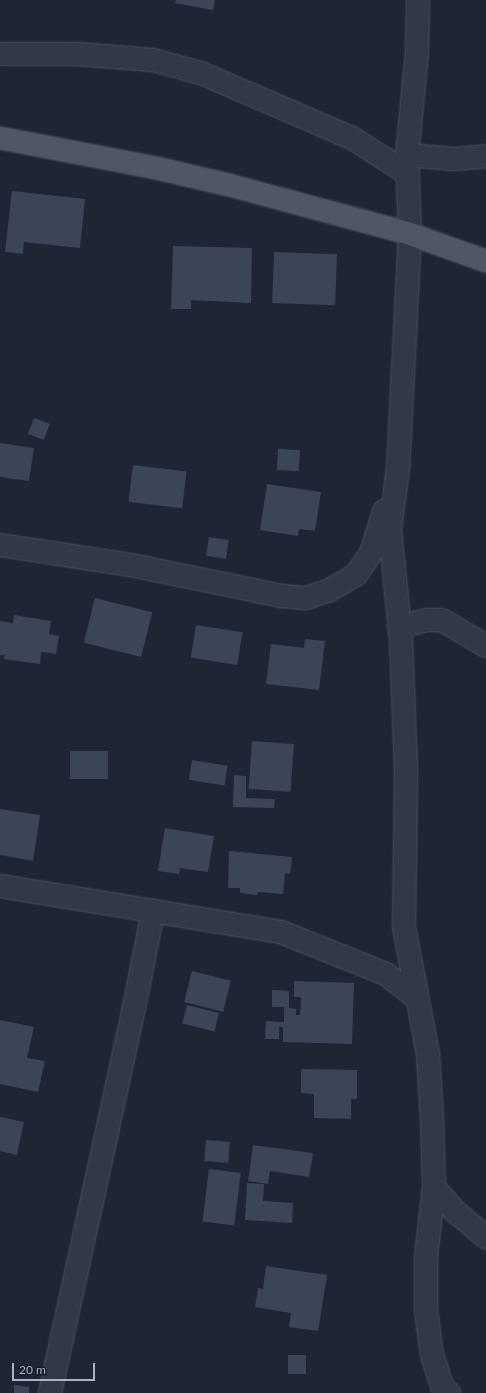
<!DOCTYPE html>
<style>
body{margin:0}
#map{position:relative;width:486px;height:1393px;overflow:hidden;background:#1f2535;font-family:Lato,sans-serif}
div>[style]{position:absolute}
[style*='--x']{left:calc(var(--x)*1px);top:calc(var(--y)*1px);width:calc(var(--w)*1px);rotate:calc(var(--a)*1deg)}
.building>*{inset:0;background:#3c4558;transform-origin:0 0}
.roads{filter:drop-shadow(0 0 1px #4c5261) drop-shadow(0 0 1px #4c5261)}
.minor>*{height:22px;margin:-11px;padding:0 11px;transform-origin:11px;border-radius:11px;background:#323845}
.major>*{height:22px;margin:-11px;padding:0 11px;transform-origin:11px;border-radius:11px;background:#505666}
span{translate:-50% -50%;white-space:nowrap;text-align:center;line-height:1.15;-webkit-text-stroke:4px #181d2a;paint-order:stroke}
.scale{position:absolute;left:12px;top:1363px;width:83px;height:18px;box-sizing:border-box;border:2px solid #abb2c3;border-top:0;padding-left:5px;font-size:12px;line-height:14px;white-space:nowrap;color:#abb2c3;-webkit-text-stroke:3px #181d2a;paint-order:stroke}
</style>
<div id="map">
<div class="building">
<i style="clip-path:polygon(176px 0,215px 0,213px 10px,175px 3px)"></i>
<i style="clip-path:polygon(12px 191px,85px 199px,80px 248px,24px 242px,23px 254px,5px 252px)"></i>
<i style="clip-path:polygon(173px 246px,252px 248px,251px 303px,191px 300px,191px 309px,171px 309px)"></i>
<i style="left:274px;top:252px;width:63px;height:51px;rotate:2deg"></i>
<i style="left:34px;top:418px;width:17px;height:17px;rotate:21deg"></i>
<i style="clip-path:polygon(0 443px,34px 448px,29px 481px,0 477px)"></i>
<i style="left:278px;top:449px;width:22px;height:21px;rotate:3deg"></i>
<i style="left:133px;top:465px;width:54px;height:37px;rotate:7deg"></i>
<i style="clip-path:polygon(267px 484px,321px 492px,315px 531px,299px 529px,298px 536px,260px 530px)"></i>
<i style="left:209px;top:537px;width:20px;height:19px;rotate:9deg"></i>
<i style="left:95px;top:598px;width:59px;height:46px;rotate:14deg"></i>
<i style="clip-path:polygon(14px 615px,51px 621px,49px 634px,59px 636px,56px 654px,41px 652px,40px 664px,4px 659px,5px 655px,0 655px,0 621px,13px 623px)"></i>
<i style="left:196px;top:625px;width:47px;height:33px;rotate:9deg"></i>
<i style="clip-path:polygon(305px 639px,325px 641px,319px 690px,266px 684px,271px 644px,304px 648px)"></i>
<i style="left:252px;top:741px;width:42px;height:48px;rotate:4deg"></i>
<i style="left:70px;top:751px;width:38px;height:28px"></i>
<i style="left:192px;top:760px;width:36px;height:20px;rotate:9deg"></i>
<i style="clip-path:polygon(234px 775px,246px 776px,246px 798px,275px 799px,274px 808px,233px 807px)"></i>
<i style="clip-path:polygon(0 809px,40px 815px,33px 861px,0 855px)"></i>
<i style="clip-path:polygon(165px 828px,214px 836px,208px 872px,180px 868px,179px 874px,158px 871px)"></i>
<i style="clip-path:polygon(229px 851px,292px 857px,290px 874px,285px 873px,283px 894px,258px 892px,257px 895px,240px 893px,240px 888px,228px 888px)"></i>
<i style="left:192px;top:971px;width:40px;height:32px;rotate:14deg"></i>
<i style="clip-path:polygon(294px 981px,354px 983px,352px 1044px,283px 1042px,283px 1027px,279px 1027px,279px 1039px,265px 1039px,266px 1021px,284px 1022px,284px 1007px,272px 1007px,272px 990px,289px 991px,289px 1008px,296px 1009px,296px 1015px,300px 1015px,301px 997px,294px 997px)"></i>
<i style="left:187px;top:1005px;width:33px;height:19px;rotate:14deg"></i>
<i style="clip-path:polygon(0 1020px,34px 1027px,27px 1058px,45px 1061px,38px 1092px,0 1084px)"></i>
<i style="clip-path:polygon(301px 1069px,357px 1070px,357px 1099px,351px 1099px,351px 1119px,314px 1118px,314px 1094px,301px 1093px)"></i>
<i style="clip-path:polygon(0 1117px,24px 1122px,17px 1155px,0 1151px)"></i>
<i style="left:206px;top:1140px;width:24px;height:21px;rotate:5deg"></i>
<i style="clip-path:polygon(253px 1145px,313px 1153px,309px 1177px,270px 1171px,268px 1184px,248px 1181px)"></i>
<i style="left:209px;top:1169px;width:32px;height:53px;rotate:7deg"></i>
<i style="clip-path:polygon(247px 1183px,264px 1184px,263px 1201px,293px 1203px,292px 1223px,245px 1220px)"></i>
<i style="clip-path:polygon(266px 1266px,327px 1275px,318px 1331px,289px 1327px,291px 1313px,255px 1307px,258px 1288px,263px 1289px)"></i>
<i style="left:288px;top:1355px;width:18px;height:19px"></i>
<i style="clip-path:polygon(14px 1385px,29px 1387px,29px 1393px,14px 1393px)"></i>
</div>
<div class="roads">
<div class="minor">
<i style="--x:418;--y:0;--w:52;--a:91.1"></i>
<i style="--x:417;--y:52;--w:103;--a:95.5"></i>
<i style="--x:407;--y:155;--w:79;--a:87.8"></i>
<i style="--x:410;--y:234;--w:234;--a:92.9"></i>
<i style="--x:398;--y:468;--w:63;--a:97.4"></i>
<i style="--x:390;--y:530;--w:111;--a:84.3"></i>
<i style="--x:401;--y:640;--w:133;--a:87.8"></i>
<i style="--x:406;--y:773;--w:154;--a:90.7"></i>
<i style="--x:404;--y:927;--w:129;--a:79.3"></i>
<i style="--x:428;--y:1054;--w:65;--a:86.5"></i>
<i style="--x:432;--y:1119;--w:68;--a:88.3"></i>
<i style="--x:434;--y:1187;--w:70;--a:96.5"></i>
<i style="--x:426;--y:1257;--w:53;--a:90"></i>
<i style="--x:426;--y:1310;--w:45;--a:82.4"></i>
<i style="--x:432;--y:1355;--w:33;--a:72"></i>
<i style="--x:442;--y:1386;--w:10;--a:45"></i>
<i style="--x:0;--y:54;--w:77;--a:0"></i>
<i style="--x:77;--y:54;--w:76;--a:4.5"></i>
<i style="--x:153;--y:60;--w:50;--a:15.2"></i>
<i style="--x:201;--y:73;--w:167;--a:23.3"></i>
<i style="--x:354;--y:139;--w:64;--a:32.9"></i>
<i style="--x:407;--y:155;--w:47;--a:4.9"></i>
<i style="--x:454;--y:159;--w:32;--a:-5"></i>
<i style="--x:0;--y:545;--w:133;--a:8.7"></i>
<i style="--x:131;--y:565;--w:154;--a:11.6"></i>
<i style="--x:282;--y:596;--w:24;--a:5"></i>
<i style="--x:306;--y:598;--w:23;--a:-18"></i>
<i style="--x:328;--y:591;--w:32;--a:-30"></i>
<i style="--x:356;--y:575;--w:27;--a:-56"></i>
<i style="--x:371;--y:553;--w:44;--a:-72.8"></i>
<i style="--x:399;--y:627;--w:29;--a:-14"></i>
<i style="--x:427;--y:620;--w:15;--a:0"></i>
<i style="--x:442;--y:620;--w:51;--a:30.6"></i>
<i style="--x:0;--y:886;--w:285;--a:9.3"></i>
<i style="--x:281;--y:932;--w:113;--a:21.8"></i>
<i style="--x:386;--y:974;--w:39;--a:38"></i>
<i style="--x:434;--y:1187;--w:35;--a:49"></i>
<i style="--x:457;--y:1213;--w:38;--a:40"></i>
<i style="--x:50;--y:1393;--w:394;--a:-77.7"></i>
<i style="--x:134;--y:1008;--w:99;--a:-78.9"></i>
</div>
<div class="major">
<i style="--x:0;--y:138;--w:159;--a:10.9"></i>
<i style="--x:156;--y:168;--w:75;--a:13.1"></i>
<i style="--x:229;--y:185;--w:188;--a:15.1"></i>
<i style="--x:410;--y:234;--w:81;--a:19.6"></i>
</div>
</div>
<div class="scale">20 m</div>
</div>
